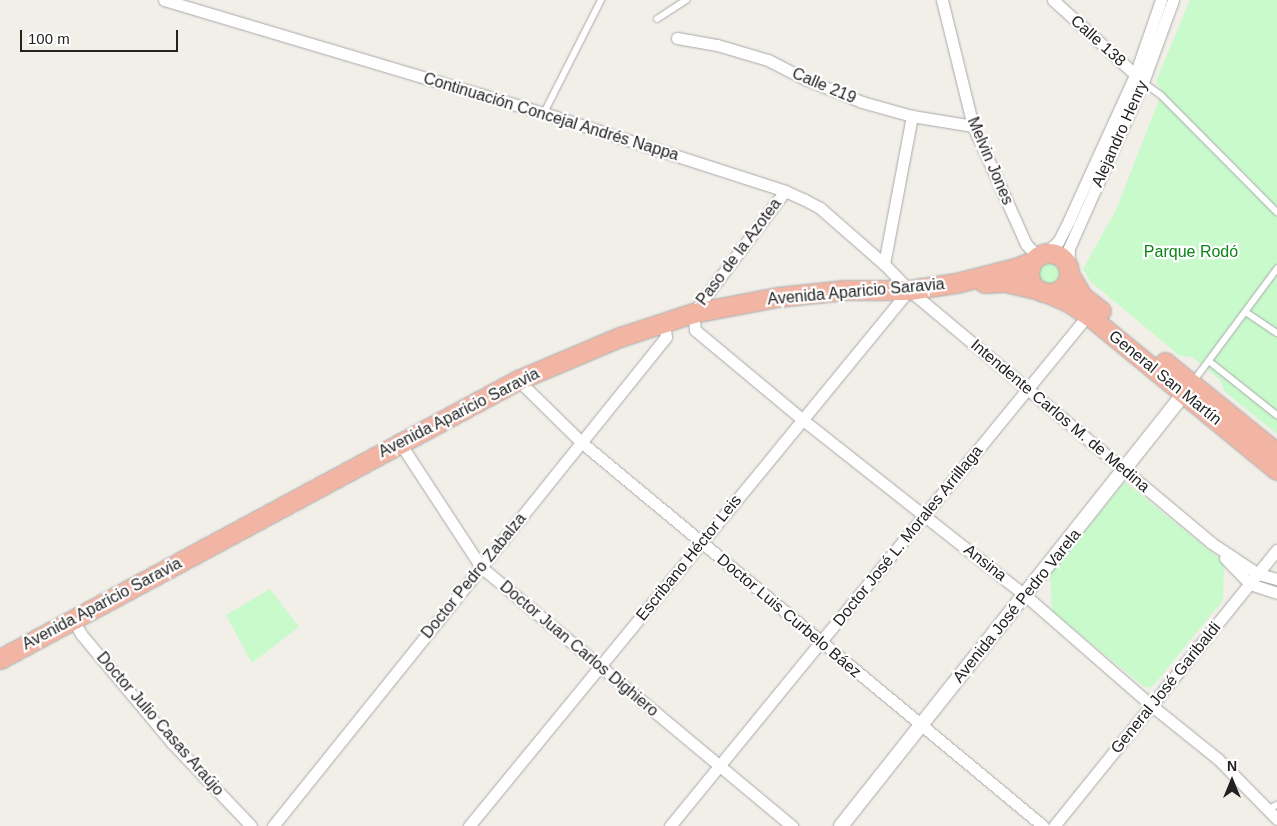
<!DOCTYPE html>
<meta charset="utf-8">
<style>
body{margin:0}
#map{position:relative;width:1277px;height:826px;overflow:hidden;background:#f2efe9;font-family:Arial,sans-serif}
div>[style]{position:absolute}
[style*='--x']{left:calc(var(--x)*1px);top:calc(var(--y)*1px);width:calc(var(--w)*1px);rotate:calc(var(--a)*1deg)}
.park>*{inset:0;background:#c8facc}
.round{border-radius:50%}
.roads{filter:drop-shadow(0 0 1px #a9a9a9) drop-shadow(0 0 1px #a9a9a9)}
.service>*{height:5.5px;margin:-2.75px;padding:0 2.75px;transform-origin:2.75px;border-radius:2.75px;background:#fff}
.minor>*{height:11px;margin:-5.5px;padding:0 5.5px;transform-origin:5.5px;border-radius:5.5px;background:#fff}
.tertiary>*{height:14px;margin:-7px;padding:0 7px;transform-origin:7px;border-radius:7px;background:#fff}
.trunk>*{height:19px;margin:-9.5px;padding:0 9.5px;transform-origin:9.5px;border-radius:9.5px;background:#f2b4a3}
.trunk>.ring{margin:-9.5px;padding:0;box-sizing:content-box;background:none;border:19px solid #f2b4a3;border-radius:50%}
span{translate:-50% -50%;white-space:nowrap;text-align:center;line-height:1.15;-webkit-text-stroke:4.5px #fff;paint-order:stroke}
.street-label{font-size:16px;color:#222}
.park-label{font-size:16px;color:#0c8416}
.north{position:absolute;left:1207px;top:756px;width:50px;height:50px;-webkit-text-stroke:4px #fff;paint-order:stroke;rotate:0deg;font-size:14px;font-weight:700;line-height:20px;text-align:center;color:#222}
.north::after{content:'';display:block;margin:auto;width:18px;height:22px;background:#222;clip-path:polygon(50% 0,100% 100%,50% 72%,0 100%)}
.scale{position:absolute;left:20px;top:30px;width:158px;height:22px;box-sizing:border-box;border:2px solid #222;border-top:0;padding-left:6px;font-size:15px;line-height:18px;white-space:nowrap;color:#222;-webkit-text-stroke:4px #fff;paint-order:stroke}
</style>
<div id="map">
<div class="park">
<i style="clip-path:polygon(1190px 0,1277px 0,1277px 434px,1224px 391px,1220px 380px,1192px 357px,1180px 356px,1091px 282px,1083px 269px,1116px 210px,1162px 92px,1156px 81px)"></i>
<i class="round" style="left:1037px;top:261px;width:24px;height:24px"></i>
<i style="clip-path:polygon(1125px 482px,1224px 562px,1223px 600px,1153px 686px,1150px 688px,1143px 686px,1052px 611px,1050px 574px)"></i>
<i style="clip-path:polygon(270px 589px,299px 627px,252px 663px,226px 615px)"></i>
</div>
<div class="roads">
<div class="service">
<i style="--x:657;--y:19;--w:35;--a:-33"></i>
<i style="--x:1143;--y:82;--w:22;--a:36"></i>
<i style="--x:1161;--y:95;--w:165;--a:45.2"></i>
<i style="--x:544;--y:113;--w:127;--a:-63.2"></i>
<i style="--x:1246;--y:312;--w:37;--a:34"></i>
<i style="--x:1209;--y:361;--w:87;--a:38.5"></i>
<i style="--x:1193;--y:382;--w:141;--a:-53.4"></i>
<i style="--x:1269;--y:809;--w:9;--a:-27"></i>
</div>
<div class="minor">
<i style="--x:164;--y:0;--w:396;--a:16.6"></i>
<i style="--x:544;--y:113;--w:253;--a:17.9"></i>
<i style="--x:785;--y:191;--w:22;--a:24"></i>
<i style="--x:805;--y:200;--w:17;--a:28"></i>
<i style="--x:820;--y:208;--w:85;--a:41.2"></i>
<i style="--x:884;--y:264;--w:36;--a:46"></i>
<i style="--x:909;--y:290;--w:393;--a:39.9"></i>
<i style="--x:1210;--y:542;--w:58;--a:33.7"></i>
<i style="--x:1258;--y:574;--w:20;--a:15"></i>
<i style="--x:942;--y:0;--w:130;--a:76.2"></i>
<i style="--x:973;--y:126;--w:129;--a:65.8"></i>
<i style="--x:1026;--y:244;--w:18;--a:47"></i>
<i style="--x:1053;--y:0;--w:118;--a:42.2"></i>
<i style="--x:677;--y:38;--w:41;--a:9.9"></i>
<i style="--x:717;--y:45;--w:53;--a:16.4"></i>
<i style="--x:768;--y:60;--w:44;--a:27.1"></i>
<i style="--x:807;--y:80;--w:59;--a:21.8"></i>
<i style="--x:862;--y:102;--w:52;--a:15.6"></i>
<i style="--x:912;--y:116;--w:62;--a:9.3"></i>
<i style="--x:785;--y:191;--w:153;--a:127"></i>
<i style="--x:693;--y:313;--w:17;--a:83"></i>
<i style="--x:695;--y:330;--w:141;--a:39.8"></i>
<i style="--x:803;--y:420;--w:284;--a:38.3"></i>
<i style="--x:1026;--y:596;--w:167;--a:41.1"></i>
<i style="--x:1152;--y:706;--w:85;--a:38.8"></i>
<i style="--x:1218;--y:759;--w:84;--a:45.5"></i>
<i style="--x:1044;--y:254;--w:18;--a:-41"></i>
<i style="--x:1058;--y:242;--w:25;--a:-63"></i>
<i style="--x:1069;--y:220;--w:159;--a:-65.5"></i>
<i style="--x:1135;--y:75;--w:79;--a:-70.9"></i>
<i style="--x:884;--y:264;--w:151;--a:-79.3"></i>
<i style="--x:1068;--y:268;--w:20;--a:-87"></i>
<i style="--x:1069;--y:248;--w:182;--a:-66"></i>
<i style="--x:1143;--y:82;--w:87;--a:-69.9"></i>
<i style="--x:518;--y:380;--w:88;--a:44.5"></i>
<i style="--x:581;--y:442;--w:601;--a:39.73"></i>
<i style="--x:400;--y:443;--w:148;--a:56.8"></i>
<i style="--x:481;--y:567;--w:405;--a:39.8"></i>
<i style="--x:1225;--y:558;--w:36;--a:46"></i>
<i style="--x:1250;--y:584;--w:28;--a:18"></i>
<i style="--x:73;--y:620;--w:16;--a:60"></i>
<i style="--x:81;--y:634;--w:143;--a:50.1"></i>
<i style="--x:173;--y:744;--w:113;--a:46.4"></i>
<i style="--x:273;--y:826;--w:627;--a:-51.21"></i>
<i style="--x:666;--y:337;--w:15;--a:-98"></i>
<i style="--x:469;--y:826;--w:693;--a:-50.62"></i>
<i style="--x:670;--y:826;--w:660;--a:-50.72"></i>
<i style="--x:1054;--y:826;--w:355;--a:-51.1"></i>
</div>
<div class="tertiary">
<i style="--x:841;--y:826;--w:562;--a:-51.58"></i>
</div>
<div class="trunk">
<i class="ring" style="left:1029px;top:253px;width:21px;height:21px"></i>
<i style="--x:1069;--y:274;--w:26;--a:59"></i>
<i style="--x:1082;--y:296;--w:24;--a:38"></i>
<i style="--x:984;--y:283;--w:21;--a:-3"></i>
<i style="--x:1005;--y:282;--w:32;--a:13"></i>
<i style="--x:1048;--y:293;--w:24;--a:24"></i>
<i style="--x:1070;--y:303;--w:22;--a:34"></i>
<i style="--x:1088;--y:315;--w:244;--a:39.4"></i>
<i style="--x:1165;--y:362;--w:144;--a:39.1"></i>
<i style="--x:0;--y:659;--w:588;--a:-28.31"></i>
<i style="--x:518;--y:380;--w:111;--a:-22.9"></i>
<i style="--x:620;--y:337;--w:77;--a:-18.2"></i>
<i style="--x:693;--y:313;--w:86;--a:-10.7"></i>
<i style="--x:778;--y:297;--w:67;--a:-6"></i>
<i style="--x:845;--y:290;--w:64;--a:0"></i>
<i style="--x:909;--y:290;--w:48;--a:-8.5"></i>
<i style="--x:956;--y:283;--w:61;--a:-14.3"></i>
<i style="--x:1015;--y:268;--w:19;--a:-21"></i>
</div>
</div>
<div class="street-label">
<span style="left:1098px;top:41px;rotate:42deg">Calle 138</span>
<span style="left:824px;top:86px;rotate:23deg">Calle 219</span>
<span style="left:551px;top:117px;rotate:17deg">Continuación Concejal Andrés Nappa</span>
<span style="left:1120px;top:134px;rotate:-66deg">Alejandro Henry</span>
<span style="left:990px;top:161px;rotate:67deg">Melvin Jones</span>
<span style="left:739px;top:252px;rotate:-53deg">Paso de la Azotea</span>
<span style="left:856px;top:292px;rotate:-5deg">Avenida Aparicio Saravia</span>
<span style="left:1165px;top:378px;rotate:39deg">General San Martín</span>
<span style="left:459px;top:413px;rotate:-27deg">Avenida Aparicio Saravia</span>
<span style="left:1060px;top:416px;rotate:40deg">Intendente Carlos M. de Medina</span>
<span style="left:908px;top:536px;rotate:-51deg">Doctor José L. Morales Arrillaga</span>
<span style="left:689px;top:558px;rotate:-51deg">Escribano Héctor Leis</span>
<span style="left:985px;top:563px;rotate:38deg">Ansina</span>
<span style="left:474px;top:576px;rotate:-51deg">Doctor Pedro Zabalza</span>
<span style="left:102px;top:604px;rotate:-28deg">Avenida Aparicio Saravia</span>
<span style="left:1017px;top:606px;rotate:-51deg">Avenida José Pedro Varela</span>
<span style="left:789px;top:616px;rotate:40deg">Doctor Luis Curbelo Báez</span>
<span style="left:579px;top:649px;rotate:40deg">Doctor Juan Carlos Dighiero</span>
<span style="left:1166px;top:688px;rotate:-51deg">General José Garibaldi</span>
<span style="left:160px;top:724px;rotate:49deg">Doctor Julio Casas Araújo</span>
</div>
<div class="park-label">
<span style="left:1191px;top:252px">Parque Rodó</span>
</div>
<div class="north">N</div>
<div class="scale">100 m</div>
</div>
